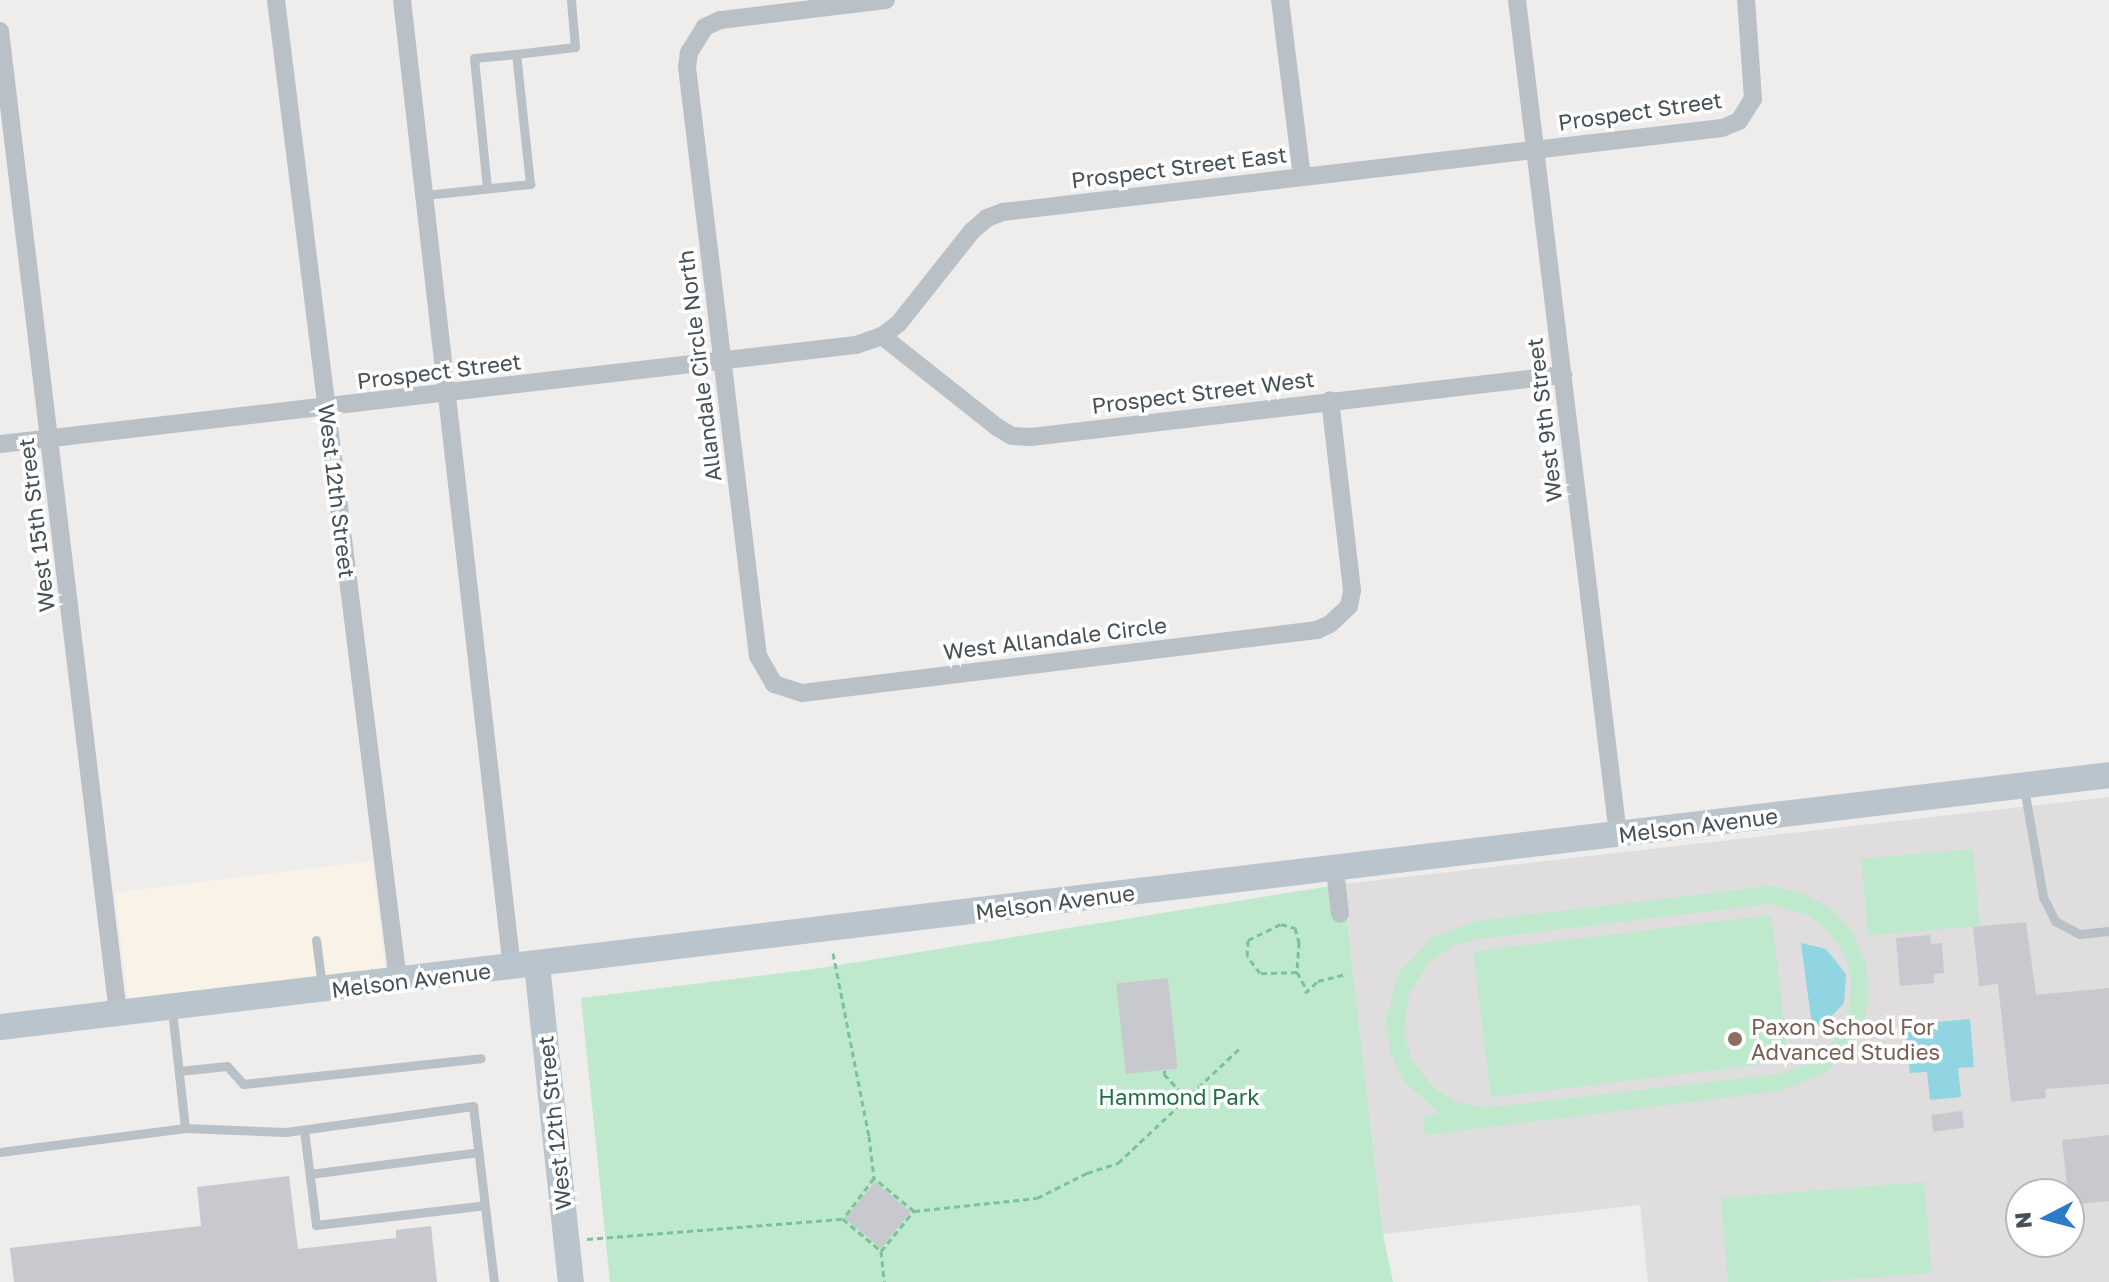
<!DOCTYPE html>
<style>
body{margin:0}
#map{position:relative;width:2109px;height:1282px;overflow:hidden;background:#efecec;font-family:"Golos Text",sans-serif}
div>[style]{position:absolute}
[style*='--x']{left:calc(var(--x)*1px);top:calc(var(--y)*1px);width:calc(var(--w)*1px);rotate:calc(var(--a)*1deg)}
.commercial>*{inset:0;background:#f9f2e6;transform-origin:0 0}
.education>*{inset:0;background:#dfdddd}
.green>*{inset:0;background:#bee9cc;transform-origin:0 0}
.water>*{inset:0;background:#90d5e1}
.building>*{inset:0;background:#c7c9ce;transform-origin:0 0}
.path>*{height:3px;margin-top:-1.5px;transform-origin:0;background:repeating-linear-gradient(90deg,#7ac29a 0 6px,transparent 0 10px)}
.lane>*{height:9px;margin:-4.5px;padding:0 4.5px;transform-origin:4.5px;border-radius:4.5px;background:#b9c1c7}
.street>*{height:18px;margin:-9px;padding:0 9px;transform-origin:9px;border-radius:9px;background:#b9c1c7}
.secondary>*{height:26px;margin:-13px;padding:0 13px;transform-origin:13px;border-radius:13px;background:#b9c4cc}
.dots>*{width:22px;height:22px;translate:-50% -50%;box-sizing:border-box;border:4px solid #fff;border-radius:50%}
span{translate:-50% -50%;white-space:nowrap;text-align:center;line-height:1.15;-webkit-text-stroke:7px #fff;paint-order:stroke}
.street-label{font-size:22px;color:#465057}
.education-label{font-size:22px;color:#785e54}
.left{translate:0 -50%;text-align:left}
.park-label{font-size:22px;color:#206f43}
.north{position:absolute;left:2005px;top:1178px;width:80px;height:80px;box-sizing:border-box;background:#fff;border:2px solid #b5b9bc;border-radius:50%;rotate:264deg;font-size:22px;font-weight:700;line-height:32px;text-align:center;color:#465057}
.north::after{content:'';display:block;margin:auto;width:28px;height:36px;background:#2c7ac8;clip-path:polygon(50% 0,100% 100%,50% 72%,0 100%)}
</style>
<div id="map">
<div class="commercial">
<i style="left:372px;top:861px;width:115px;height:259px;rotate:83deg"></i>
</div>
<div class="education">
<i style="clip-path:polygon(evenodd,2109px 797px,2109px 1282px,1648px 1282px,1640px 1205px,1383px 1234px,1343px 884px,2109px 797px,2021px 1194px,2069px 1194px,2069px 1242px,2021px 1242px,2021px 1194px)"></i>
</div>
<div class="green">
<i style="left:1973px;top:849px;width:77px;height:112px;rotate:85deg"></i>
<i style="clip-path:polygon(1343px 884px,1383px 1234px,1393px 1282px,610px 1282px,581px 998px,814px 969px)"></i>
<i style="clip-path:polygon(evenodd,1771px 886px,1802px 893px,1830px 908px,1852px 932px,1865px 961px,1869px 993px,1863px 1025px,1847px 1053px,1824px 1074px,1779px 1091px,1425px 1135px,1423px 1117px,1440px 1114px,1403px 1080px,1390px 1051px,1386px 1019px,1399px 973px,1431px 938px,1476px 921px,1771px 886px,1770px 904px,1808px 915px,1829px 931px,1844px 953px,1851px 979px,1850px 1006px,1841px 1031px,1824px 1052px,1802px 1066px,1777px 1074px,1485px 1108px,1459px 1103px,1436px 1090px,1411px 1059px,1404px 1033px,1409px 994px,1430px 961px,1453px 946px,1478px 939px,1770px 904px)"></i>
<i style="left:1771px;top:915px;width:147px;height:300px;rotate:83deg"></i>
<i style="clip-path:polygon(1924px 1182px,1932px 1273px,1813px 1282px,1728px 1282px,1721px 1198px)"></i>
</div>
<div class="water">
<i style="clip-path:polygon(1801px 943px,1826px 949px,1846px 974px,1844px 1003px,1824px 1024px,1812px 1026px)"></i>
<i style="clip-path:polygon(1970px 1019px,1974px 1067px,1958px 1068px,1961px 1097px,1930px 1100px,1927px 1072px,1910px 1073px,1905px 1025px)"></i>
</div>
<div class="building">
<i style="clip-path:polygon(2026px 922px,2036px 995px,2109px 988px,2109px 1084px,2045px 1089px,2046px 1098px,2011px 1102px,1998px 984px,1979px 986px,1973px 927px)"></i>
<i style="clip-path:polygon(1930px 935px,1931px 944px,1942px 943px,1944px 973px,1934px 974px,1934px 983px,1900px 986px,1896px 938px)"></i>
<i style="left:1168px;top:978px;width:91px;height:52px;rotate:84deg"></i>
<i style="left:1962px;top:1111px;width:17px;height:31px;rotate:83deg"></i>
<i style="clip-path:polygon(2109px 1135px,2109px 1201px,2069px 1205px,2062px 1140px)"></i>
<i style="clip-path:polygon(289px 1176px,298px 1249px,396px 1238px,396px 1230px,431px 1226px,437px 1282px,14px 1282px,10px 1248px,201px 1226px,197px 1187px)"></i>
<i style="left:875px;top:1182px;width:47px;height:47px;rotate:40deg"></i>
</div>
<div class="path">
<i style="--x:833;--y:953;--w:187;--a:78.9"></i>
<i style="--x:869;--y:1136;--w:42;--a:83.2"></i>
<i style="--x:1297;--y:972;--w:37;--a:178"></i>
<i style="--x:1260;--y:973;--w:21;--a:-127"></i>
<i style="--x:1247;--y:956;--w:16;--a:-86"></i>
<i style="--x:1248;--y:940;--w:37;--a:-26"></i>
<i style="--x:1281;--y:924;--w:15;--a:16"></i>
<i style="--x:1295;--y:928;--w:15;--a:74"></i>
<i style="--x:1299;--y:942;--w:30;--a:94"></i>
<i style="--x:1297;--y:972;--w:23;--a:61"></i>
<i style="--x:1305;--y:993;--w:18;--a:-43"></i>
<i style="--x:1318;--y:981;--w:30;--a:-14"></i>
<i style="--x:1165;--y:1070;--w:4;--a:104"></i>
<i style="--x:1164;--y:1074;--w:34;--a:47"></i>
<i style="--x:914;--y:1211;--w:124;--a:-6"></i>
<i style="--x:1037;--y:1198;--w:56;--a:-26.6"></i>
<i style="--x:1087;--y:1173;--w:33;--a:-18"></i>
<i style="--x:1118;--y:1163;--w:166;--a:-43.3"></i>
<i style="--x:587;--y:1239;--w:257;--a:-4.5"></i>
<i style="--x:843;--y:1219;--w:50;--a:40.1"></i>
<i style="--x:881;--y:1251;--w:52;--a:-50.5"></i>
<i style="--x:914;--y:1211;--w:52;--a:-140.5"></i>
<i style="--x:874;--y:1178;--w:51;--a:127.1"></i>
<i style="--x:881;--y:1251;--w:31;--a:84"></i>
</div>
<div class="lane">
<i style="--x:516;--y:54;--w:59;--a:-6.8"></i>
<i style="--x:575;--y:47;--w:47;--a:-94.9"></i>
<i style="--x:425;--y:195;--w:106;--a:-6"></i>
<i style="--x:530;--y:184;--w:131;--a:-96.1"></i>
<i style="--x:516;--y:54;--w:42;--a:174.6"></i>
<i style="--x:474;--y:58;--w:131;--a:84.3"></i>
<i style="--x:2024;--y:788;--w:111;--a:80.1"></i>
<i style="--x:2043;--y:897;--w:27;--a:63"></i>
<i style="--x:2055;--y:921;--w:27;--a:28"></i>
<i style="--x:2079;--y:934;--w:30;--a:-6"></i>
<i style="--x:316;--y:940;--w:46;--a:82.6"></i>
<i style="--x:179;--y:1071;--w:48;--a:-5.9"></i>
<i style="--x:227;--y:1066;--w:24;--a:48"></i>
<i style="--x:243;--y:1084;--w:239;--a:-6.2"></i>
<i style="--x:185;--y:1128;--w:101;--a:2.3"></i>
<i style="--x:286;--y:1132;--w:189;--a:-7.9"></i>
<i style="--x:473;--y:1106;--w:177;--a:83.2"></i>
<i style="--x:304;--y:1130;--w:96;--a:82.8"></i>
<i style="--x:316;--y:1225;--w:170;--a:-6.7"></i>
<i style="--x:0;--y:1152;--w:187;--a:-7.4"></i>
<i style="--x:185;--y:1128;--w:118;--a:-96.3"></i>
<i style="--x:310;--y:1174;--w:170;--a:-7.4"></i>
</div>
<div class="street">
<i style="--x:276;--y:0;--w:989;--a:82.91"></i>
<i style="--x:402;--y:0;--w:974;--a:83.52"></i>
<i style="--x:886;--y:0;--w:167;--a:173.1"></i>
<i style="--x:720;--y:20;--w:17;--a:155"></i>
<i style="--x:705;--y:27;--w:31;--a:122"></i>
<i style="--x:689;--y:53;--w:14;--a:98"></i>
<i style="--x:687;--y:67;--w:593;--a:83.13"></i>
<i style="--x:758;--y:656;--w:32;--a:60"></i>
<i style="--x:774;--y:684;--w:29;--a:18"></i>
<i style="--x:802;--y:693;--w:519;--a:-6.97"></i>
<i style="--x:1317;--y:630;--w:14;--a:-25"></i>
<i style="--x:1330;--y:624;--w:26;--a:-43"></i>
<i style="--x:1349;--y:606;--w:16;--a:-79"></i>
<i style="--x:1352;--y:590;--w:191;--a:-96.6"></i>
<i style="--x:1280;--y:0;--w:178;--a:82.9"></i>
<i style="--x:1517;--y:0;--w:841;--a:83.1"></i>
<i style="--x:0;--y:31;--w:990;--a:83.15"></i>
<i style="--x:882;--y:336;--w:147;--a:38.4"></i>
<i style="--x:997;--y:427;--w:17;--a:31"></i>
<i style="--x:1012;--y:436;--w:19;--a:3"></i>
<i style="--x:1031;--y:437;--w:536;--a:-6.65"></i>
<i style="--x:0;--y:444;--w:862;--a:-6.6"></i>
<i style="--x:856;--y:345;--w:28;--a:-19"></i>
<i style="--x:882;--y:336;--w:21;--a:-37"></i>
<i style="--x:899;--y:323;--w:117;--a:-51.6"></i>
<i style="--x:972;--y:231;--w:20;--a:-41"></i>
<i style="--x:987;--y:218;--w:17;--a:-21"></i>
<i style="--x:1003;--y:212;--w:724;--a:-6.66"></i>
<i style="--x:1722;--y:128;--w:18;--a:-22"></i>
<i style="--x:1739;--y:121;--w:26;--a:-58"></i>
<i style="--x:1753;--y:99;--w:99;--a:-94"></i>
<i style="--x:1335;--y:869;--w:45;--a:83.7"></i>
</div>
<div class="secondary">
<i style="--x:537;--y:965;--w:319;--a:83.9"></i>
<i style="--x:0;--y:1027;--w:2124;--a:-6.81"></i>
</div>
<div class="dots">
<i style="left:1735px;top:1039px;background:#8d6e63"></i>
</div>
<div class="street-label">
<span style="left:1640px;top:111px;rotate:-8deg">Prospect Street</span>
<span style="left:1179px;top:167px;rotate:-7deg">Prospect Street East</span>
<span style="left:699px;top:366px;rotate:-97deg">Allandale Circle North</span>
<span style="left:439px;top:371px;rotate:-7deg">Prospect Street</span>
<span style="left:1203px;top:392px;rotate:-7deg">Prospect Street West</span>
<span style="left:1544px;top:420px;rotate:-97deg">West 9th Street</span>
<span style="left:337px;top:491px;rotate:83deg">West 12th Street</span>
<span style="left:36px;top:525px;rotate:-97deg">West 15th Street</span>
<span style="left:1055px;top:638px;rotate:-7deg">West Allandale Circle</span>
<span style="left:1698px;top:825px;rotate:-7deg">Melson Avenue</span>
<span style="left:1055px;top:902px;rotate:-7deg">Melson Avenue</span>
<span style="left:411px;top:980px;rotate:-7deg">Melson Avenue</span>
<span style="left:554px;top:1123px;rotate:-96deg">West 12th Street</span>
</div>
<div class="education-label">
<span class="left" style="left:1751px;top:1039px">Paxon School For<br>Advanced Studies</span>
</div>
<div class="park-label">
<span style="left:1179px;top:1097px">Hammond Park</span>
</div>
<div class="north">N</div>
</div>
